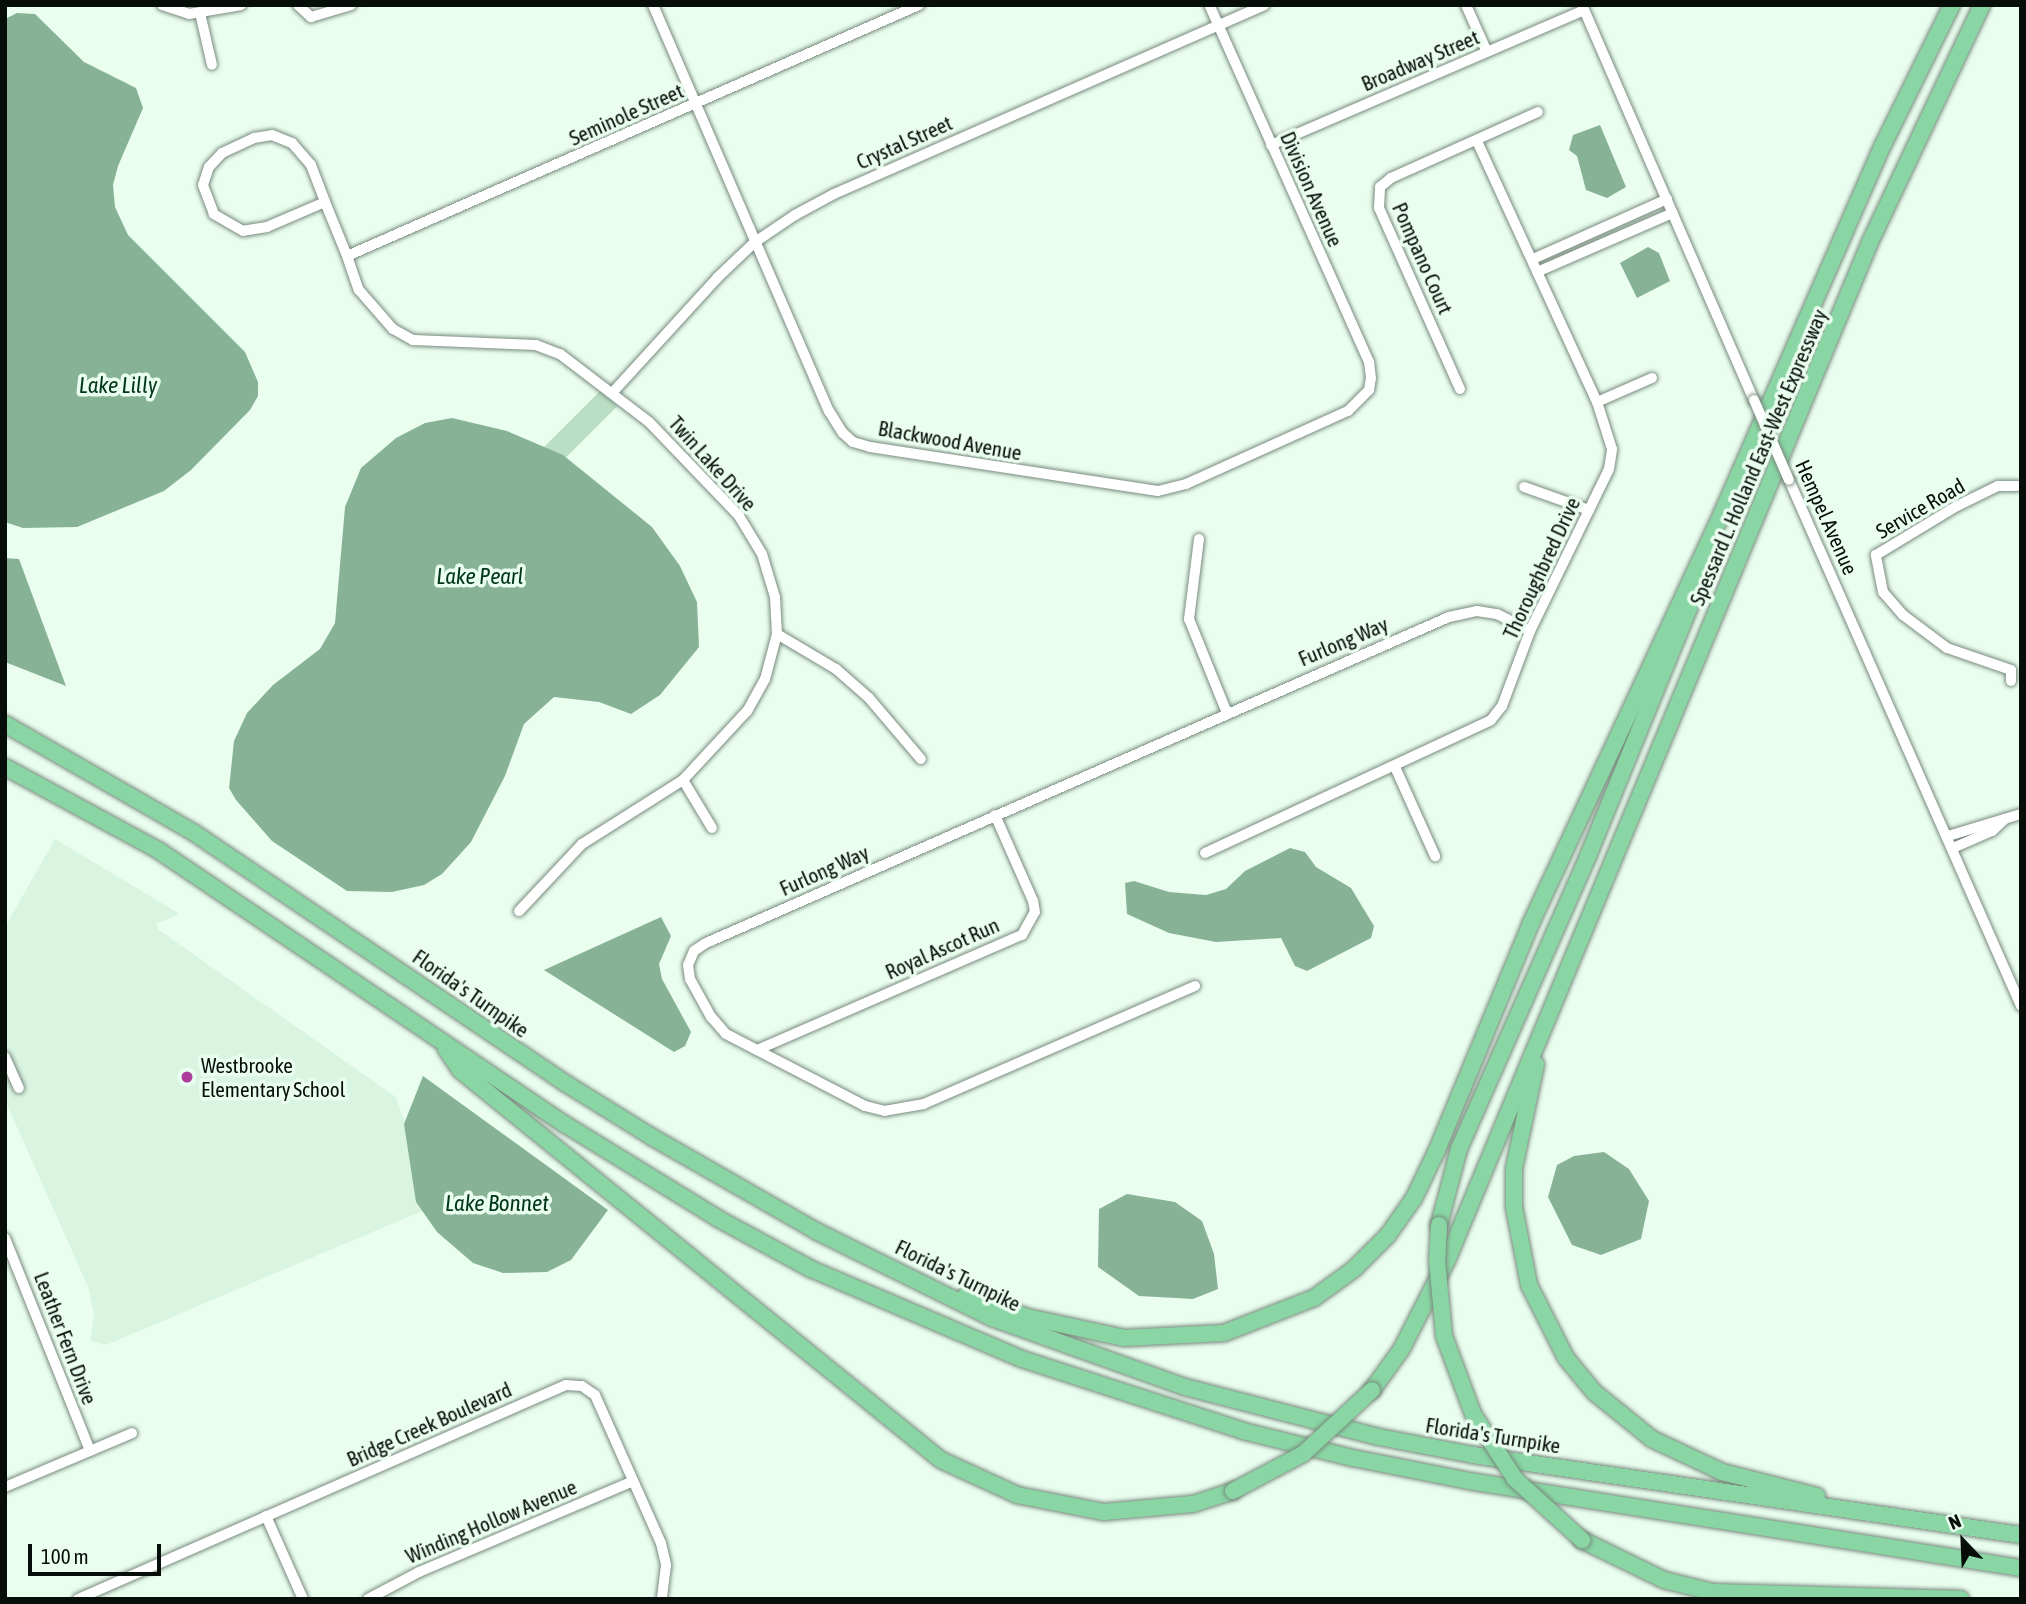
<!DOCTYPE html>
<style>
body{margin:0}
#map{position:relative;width:2026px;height:1604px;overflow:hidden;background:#eafef0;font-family:"Asap Condensed",sans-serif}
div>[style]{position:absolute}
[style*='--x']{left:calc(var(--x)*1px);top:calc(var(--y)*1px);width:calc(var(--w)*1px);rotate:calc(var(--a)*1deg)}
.built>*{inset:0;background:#daf4e2}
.green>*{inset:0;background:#bbdfc6;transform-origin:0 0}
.water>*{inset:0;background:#88b296}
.roads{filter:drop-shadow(0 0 2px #788a7d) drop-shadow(0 0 2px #788a7d)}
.minor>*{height:10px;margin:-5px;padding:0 5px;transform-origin:5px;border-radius:5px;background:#fff}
.highway>*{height:16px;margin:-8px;padding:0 8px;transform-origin:8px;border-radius:8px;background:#89d6a4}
.bridges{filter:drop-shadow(0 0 2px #788a7d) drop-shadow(0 0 2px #788a7d)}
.minor-bridge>*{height:10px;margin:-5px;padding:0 5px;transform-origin:5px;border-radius:5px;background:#fff}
.highway-bridge>*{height:16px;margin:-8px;padding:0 8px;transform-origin:8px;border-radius:8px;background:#89d6a4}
.dots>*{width:19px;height:19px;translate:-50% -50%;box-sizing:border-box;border:4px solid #eafef0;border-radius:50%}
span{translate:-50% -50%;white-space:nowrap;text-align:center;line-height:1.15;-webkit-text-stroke:7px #eafef0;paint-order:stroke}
.street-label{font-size:21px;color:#070d09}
.poi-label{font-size:21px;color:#070d09}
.left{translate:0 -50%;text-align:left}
.water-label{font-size:23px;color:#00351a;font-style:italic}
.frame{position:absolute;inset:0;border:7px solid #070d09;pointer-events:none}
.north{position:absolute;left:1928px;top:1506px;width:70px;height:70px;-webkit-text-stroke:5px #eafef0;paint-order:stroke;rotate:337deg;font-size:19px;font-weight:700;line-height:28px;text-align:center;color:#070d09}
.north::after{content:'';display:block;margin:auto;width:24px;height:32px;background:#070d09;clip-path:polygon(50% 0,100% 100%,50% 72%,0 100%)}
.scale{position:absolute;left:28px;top:1544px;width:133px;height:32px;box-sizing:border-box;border:4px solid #070d09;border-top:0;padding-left:9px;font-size:21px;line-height:24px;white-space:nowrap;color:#070d09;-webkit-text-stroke:5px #eafef0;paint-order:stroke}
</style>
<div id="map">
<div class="built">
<i style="clip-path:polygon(55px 839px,180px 914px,156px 924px,159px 930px,396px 1097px,434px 1206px,106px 1345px,90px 1341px,94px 1314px,88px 1287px,5px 1100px,5px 927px)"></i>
</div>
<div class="green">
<i style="left:601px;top:390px;width:23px;height:103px;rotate:45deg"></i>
</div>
<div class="water">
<i style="clip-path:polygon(17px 13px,35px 14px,84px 62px,136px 88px,143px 108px,118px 166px,113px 185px,115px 207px,128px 235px,245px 352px,258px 382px,258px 396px,250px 410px,191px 470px,164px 491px,77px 527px,23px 528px,5px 522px,5px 19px)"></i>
<i style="clip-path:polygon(1600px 125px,1626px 187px,1607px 198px,1586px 190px,1577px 156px,1569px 150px,1573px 135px)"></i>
<i style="clip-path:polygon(1648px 247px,1659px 253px,1670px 281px,1637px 298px,1620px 263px)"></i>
<i style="clip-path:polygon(452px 418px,507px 431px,563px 455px,652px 527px,680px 566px,697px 602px,699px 647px,660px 695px,631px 714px,599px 702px,554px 697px,524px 724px,505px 776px,471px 842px,442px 874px,424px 885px,392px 892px,347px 891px,272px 841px,236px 800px,229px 788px,234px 741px,247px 713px,273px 685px,320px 649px,335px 623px,345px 507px,361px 468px,396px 438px,425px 423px)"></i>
<i style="clip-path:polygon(5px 558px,19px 559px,66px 686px,5px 662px)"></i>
<i style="clip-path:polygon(1290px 848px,1305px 852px,1316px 867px,1351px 888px,1374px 926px,1371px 938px,1307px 971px,1295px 966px,1281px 938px,1216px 942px,1169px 933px,1127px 914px,1125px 883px,1134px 881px,1169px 892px,1206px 895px,1226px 889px,1245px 871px)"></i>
<i style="clip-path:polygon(661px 917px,671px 936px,659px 964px,662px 979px,691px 1032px,685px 1046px,674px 1052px,544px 970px)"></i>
<i style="clip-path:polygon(423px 1076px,608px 1210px,571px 1260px,547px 1272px,503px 1273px,473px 1263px,437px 1232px,416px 1202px,404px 1124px)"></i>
<i style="clip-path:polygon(1604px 1152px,1629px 1169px,1649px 1201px,1641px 1239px,1601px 1255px,1572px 1245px,1548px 1197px,1557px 1165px,1574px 1156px)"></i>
<i style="clip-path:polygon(1127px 1194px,1175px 1202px,1202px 1221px,1214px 1254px,1218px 1289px,1193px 1299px,1139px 1296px,1098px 1267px,1099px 1209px)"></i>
</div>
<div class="roads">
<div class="minor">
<i style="--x:162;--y:5;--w:28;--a:18"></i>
<i style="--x:189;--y:14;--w:53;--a:-9.8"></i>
<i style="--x:298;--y:5;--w:18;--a:43"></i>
<i style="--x:311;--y:17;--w:42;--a:-16.7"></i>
<i style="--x:653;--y:5;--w:443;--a:66.6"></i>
<i style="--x:829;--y:411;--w:26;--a:58"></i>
<i style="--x:843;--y:433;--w:13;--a:42"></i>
<i style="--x:853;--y:442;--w:18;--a:16"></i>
<i style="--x:870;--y:447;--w:291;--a:8.7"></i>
<i style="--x:1158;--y:491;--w:29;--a:-14"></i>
<i style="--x:1186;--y:484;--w:178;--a:-24.3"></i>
<i style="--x:1348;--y:411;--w:30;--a:-45"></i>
<i style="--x:1369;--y:390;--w:12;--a:-81"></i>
<i style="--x:1371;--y:378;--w:16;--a:-97"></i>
<i style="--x:1369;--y:362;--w:391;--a:-114.1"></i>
<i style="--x:1466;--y:5;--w:51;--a:65.9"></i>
<i style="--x:1582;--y:5;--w:431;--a:66.5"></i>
<i style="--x:200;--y:13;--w:53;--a:77"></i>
<i style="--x:1271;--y:145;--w:341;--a:-23.3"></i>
<i style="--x:325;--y:202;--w:63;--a:156.7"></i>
<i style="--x:267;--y:227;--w:24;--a:171"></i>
<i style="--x:243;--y:231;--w:34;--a:-150"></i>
<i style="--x:214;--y:214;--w:31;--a:-111"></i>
<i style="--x:203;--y:185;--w:19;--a:-72"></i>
<i style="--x:209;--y:167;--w:19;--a:-47"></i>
<i style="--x:222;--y:153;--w:35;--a:-25"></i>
<i style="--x:254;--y:138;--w:18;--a:-9"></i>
<i style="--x:272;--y:135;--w:22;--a:22"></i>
<i style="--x:292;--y:143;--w:29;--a:49"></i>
<i style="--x:311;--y:165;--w:40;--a:69"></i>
<i style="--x:325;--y:202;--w:58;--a:67.8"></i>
<i style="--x:347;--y:256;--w:36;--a:71"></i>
<i style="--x:359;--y:290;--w:52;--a:48.9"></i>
<i style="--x:393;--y:329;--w:23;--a:29"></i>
<i style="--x:413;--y:340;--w:123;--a:2.3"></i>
<i style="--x:536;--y:345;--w:26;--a:21"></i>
<i style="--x:560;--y:354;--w:112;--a:37.4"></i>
<i style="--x:649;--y:422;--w:130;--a:46.2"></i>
<i style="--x:739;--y:516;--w:44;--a:58.8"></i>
<i style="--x:762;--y:554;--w:45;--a:73.2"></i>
<i style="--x:775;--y:597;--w:37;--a:87"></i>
<i style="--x:777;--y:634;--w:47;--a:104.9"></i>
<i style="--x:765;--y:679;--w:37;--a:119"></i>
<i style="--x:747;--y:711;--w:94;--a:132.8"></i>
<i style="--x:683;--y:780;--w:120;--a:147.6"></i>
<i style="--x:582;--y:844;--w:92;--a:133.2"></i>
<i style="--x:347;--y:256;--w:625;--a:-23.69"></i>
<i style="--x:1533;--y:259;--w:147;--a:-24.1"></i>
<i style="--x:1537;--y:272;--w:148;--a:-23.5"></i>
<i style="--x:1460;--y:389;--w:198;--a:-114.1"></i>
<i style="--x:1379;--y:208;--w:21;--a:-87"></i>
<i style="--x:1380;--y:187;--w:14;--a:-39"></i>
<i style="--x:1391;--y:178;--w:161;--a:-24.2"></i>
<i style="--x:613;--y:392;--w:154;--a:-47.6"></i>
<i style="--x:717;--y:278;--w:52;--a:-43.5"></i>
<i style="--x:755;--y:242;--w:48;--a:-34"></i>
<i style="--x:795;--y:215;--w:44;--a:-28.3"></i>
<i style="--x:834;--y:194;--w:470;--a:-23.7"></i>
<i style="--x:1597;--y:402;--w:60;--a:-23.6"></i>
<i style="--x:1789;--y:480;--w:575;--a:66.2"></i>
<i style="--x:1524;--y:487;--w:69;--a:19.5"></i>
<i style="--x:1199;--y:539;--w:81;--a:97.1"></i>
<i style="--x:1189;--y:619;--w:101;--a:68"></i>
<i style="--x:777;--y:634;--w:69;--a:30.7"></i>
<i style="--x:836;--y:669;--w:44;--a:41.3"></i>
<i style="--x:869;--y:698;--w:80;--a:49.6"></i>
<i style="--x:2011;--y:681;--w:11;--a:-90"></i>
<i style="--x:2011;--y:670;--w:68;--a:-161"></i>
<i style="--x:1947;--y:648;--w:55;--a:-143.1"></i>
<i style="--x:1903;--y:615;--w:30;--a:-131"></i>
<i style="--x:1883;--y:592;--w:38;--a:-101"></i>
<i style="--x:1876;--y:555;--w:95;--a:-31.2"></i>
<i style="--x:1957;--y:506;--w:46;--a:-26"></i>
<i style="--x:1998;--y:486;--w:19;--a:0"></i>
<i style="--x:1395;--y:767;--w:98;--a:65.8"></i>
<i style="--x:683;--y:780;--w:56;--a:58.9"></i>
<i style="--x:1948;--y:836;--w:76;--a:-16.8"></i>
<i style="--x:1953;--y:848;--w:43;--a:-23.6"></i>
<i style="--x:1992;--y:831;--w:18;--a:-43"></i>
<i style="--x:1205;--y:853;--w:315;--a:-24.9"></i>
<i style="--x:1491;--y:720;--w:18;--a:-52"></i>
<i style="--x:1502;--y:706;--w:80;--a:-69.5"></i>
<i style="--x:1530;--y:631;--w:180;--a:-64"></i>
<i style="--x:1609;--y:469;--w:20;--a:-81"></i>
<i style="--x:1612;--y:449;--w:49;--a:-107.7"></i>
<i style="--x:1597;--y:402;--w:287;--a:-114.7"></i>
<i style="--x:1195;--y:986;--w:296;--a:156.5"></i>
<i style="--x:924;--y:1104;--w:40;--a:170"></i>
<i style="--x:885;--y:1111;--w:21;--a:-166"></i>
<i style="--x:865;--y:1106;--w:157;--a:-152.6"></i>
<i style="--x:726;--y:1034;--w:23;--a:-131"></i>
<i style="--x:711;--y:1017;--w:43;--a:-118.9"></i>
<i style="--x:690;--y:979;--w:14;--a:-98"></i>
<i style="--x:688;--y:965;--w:15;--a:-67"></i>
<i style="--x:694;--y:951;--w:14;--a:-34"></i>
<i style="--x:706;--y:943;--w:811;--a:-23.69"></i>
<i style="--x:1449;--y:617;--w:29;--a:-12"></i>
<i style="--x:1477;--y:611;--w:20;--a:9"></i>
<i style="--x:1497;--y:614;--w:37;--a:27"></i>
<i style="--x:757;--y:1050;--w:289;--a:-23.5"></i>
<i style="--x:1022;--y:935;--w:26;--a:-61"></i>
<i style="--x:1035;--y:912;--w:11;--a:-100"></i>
<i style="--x:1033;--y:901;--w:94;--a:-113.8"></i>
<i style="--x:5;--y:1057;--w:34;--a:66"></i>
<i style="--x:5;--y:1238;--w:229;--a:68.2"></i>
<i style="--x:5;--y:1487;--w:138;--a:-23"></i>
<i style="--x:266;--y:1516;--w:91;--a:66"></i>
<i style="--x:78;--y:1599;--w:533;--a:-23.68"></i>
<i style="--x:566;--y:1385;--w:16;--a:4"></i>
<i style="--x:582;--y:1386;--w:16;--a:35"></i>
<i style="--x:595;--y:1395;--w:162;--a:66"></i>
<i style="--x:661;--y:1543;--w:23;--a:77"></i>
<i style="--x:666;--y:1565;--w:34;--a:97"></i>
<i style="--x:368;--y:1599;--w:58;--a:-27.9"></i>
<i style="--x:419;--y:1572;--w:230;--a:-23"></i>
</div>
<div class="highway">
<i style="--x:5;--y:724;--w:220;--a:29.9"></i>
<i style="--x:196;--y:834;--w:445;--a:34"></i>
<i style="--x:565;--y:1083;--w:102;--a:31.8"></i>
<i style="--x:652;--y:1137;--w:189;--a:29.8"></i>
<i style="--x:816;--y:1231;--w:196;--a:26.3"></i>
<i style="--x:992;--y:1318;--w:205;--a:19.7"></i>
<i style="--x:1185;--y:1387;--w:200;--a:14.5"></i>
<i style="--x:1379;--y:1437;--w:96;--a:10.8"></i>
<i style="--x:1473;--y:1455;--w:554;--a:8.31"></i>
<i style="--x:5;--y:767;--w:174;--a:28.5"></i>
<i style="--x:158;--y:850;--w:492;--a:34"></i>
<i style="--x:566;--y:1125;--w:177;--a:31.6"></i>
<i style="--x:717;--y:1218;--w:107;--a:28.5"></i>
<i style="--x:811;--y:1269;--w:229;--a:23.1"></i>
<i style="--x:1022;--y:1359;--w:232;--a:18"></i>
<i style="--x:1243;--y:1431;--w:113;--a:13.8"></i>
<i style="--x:1353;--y:1458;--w:118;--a:11.2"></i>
<i style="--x:1469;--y:1481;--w:559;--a:8.96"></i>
<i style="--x:446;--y:1049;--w:25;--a:56"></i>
<i style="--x:460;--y:1070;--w:619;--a:39.04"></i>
<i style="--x:941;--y:1460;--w:84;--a:24.7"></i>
<i style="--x:1017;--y:1495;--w:89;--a:11.1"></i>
<i style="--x:1104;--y:1512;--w:89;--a:-5.1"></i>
<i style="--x:1193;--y:1504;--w:42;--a:-18"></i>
<i style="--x:1536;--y:1064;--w:106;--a:101.9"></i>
<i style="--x:1514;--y:1168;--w:39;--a:90"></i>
<i style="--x:1514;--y:1207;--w:79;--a:79.1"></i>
<i style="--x:1529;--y:1285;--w:82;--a:63.1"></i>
<i style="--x:1566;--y:1358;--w:44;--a:50.5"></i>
<i style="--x:1594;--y:1392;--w:75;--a:39"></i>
<i style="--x:1652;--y:1439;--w:77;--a:25.2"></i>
<i style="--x:1722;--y:1472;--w:98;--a:14.2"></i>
<i style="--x:1439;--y:1225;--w:79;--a:-75.3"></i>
<i style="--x:1459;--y:1149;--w:320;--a:-66.2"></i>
<i style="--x:1588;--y:856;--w:286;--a:-67.8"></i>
<i style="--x:966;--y:1295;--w:65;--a:19.8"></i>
<i style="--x:1027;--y:1317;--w:99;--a:12.2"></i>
<i style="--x:1124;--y:1338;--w:100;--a:-2.9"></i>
<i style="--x:1224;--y:1333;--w:97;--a:-21.3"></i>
<i style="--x:1314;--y:1298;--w:49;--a:-35.9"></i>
<i style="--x:1354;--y:1269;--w:48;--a:-45"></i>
<i style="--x:1388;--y:1235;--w:45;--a:-54.9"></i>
<i style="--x:1414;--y:1198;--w:53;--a:-64.4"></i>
<i style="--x:1437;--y:1150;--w:246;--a:-67.5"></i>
<i style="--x:1531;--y:923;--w:452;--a:-65"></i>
<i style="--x:1722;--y:513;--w:402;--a:-66.4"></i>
<i style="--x:1883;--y:145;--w:156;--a:-63.8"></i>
<i style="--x:1372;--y:1390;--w:49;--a:-54.1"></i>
<i style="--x:1401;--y:1350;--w:103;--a:-62.9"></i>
<i style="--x:1448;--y:1258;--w:1100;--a:-67.44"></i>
<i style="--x:1870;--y:242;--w:262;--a:-64.7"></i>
<i style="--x:1582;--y:1540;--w:91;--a:26"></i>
<i style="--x:1664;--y:1580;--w:50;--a:13.8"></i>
<i style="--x:1713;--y:1592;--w:248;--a:1.6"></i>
</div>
</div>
<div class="bridges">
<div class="minor-bridge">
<i style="--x:1754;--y:400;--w:87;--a:66.4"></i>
</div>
<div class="highway-bridge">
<i style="--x:1439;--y:1225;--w:35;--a:93"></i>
<i style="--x:1437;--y:1260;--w:76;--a:84.7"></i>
<i style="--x:1444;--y:1336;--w:83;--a:69.6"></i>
<i style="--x:1473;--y:1414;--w:77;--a:57.1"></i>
<i style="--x:1515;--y:1479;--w:91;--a:42.3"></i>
<i style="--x:1233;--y:1491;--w:79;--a:-27.9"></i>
<i style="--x:1303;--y:1454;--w:94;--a:-42.8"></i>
</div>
</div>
<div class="dots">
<i style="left:187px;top:1077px;background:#ac3d9a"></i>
</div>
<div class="street-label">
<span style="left:1420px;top:60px;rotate:-23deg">Broadway Street</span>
<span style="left:626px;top:114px;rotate:-24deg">Seminole Street</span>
<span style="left:904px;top:142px;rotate:-24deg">Crystal Street</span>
<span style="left:1312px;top:189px;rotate:66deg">Division Avenue</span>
<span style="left:1423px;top:258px;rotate:66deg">Pompano Court</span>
<span style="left:950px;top:440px;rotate:10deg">Blackwood Avenue</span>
<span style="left:1758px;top:457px;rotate:-67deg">Spessard L. Holland East-West Expressway</span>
<span style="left:713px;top:463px;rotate:48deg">Twin Lake Drive</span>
<span style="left:1920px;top:508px;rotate:-30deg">Service Road</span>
<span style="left:1827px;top:517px;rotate:66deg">Hempel Avenue</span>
<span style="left:1541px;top:568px;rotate:-65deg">Thoroughbred Drive</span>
<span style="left:1343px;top:641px;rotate:-23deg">Furlong Way</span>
<span style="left:824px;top:870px;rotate:-24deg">Furlong Way</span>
<span style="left:942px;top:948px;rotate:-24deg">Royal Ascot Run</span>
<span style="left:471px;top:993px;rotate:35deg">Florida's Turnpike</span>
<span style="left:958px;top:1275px;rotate:26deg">Florida's Turnpike</span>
<span style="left:66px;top:1338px;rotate:69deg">Leather Fern Drive</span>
<span style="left:429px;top:1424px;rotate:-24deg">Bridge Creek Boulevard</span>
<span style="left:1493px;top:1435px;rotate:9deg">Florida's Turnpike</span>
<span style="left:491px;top:1521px;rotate:-23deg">Winding Hollow Avenue</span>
</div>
<div class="poi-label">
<span class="left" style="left:201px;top:1077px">Westbrooke<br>Elementary School</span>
</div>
<div class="water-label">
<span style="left:118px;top:385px">Lake Lilly</span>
<span style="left:480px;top:576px">Lake Pearl</span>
<span style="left:497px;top:1203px">Lake Bonnet</span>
</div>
<div class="frame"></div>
<div class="north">N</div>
<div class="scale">100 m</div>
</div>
